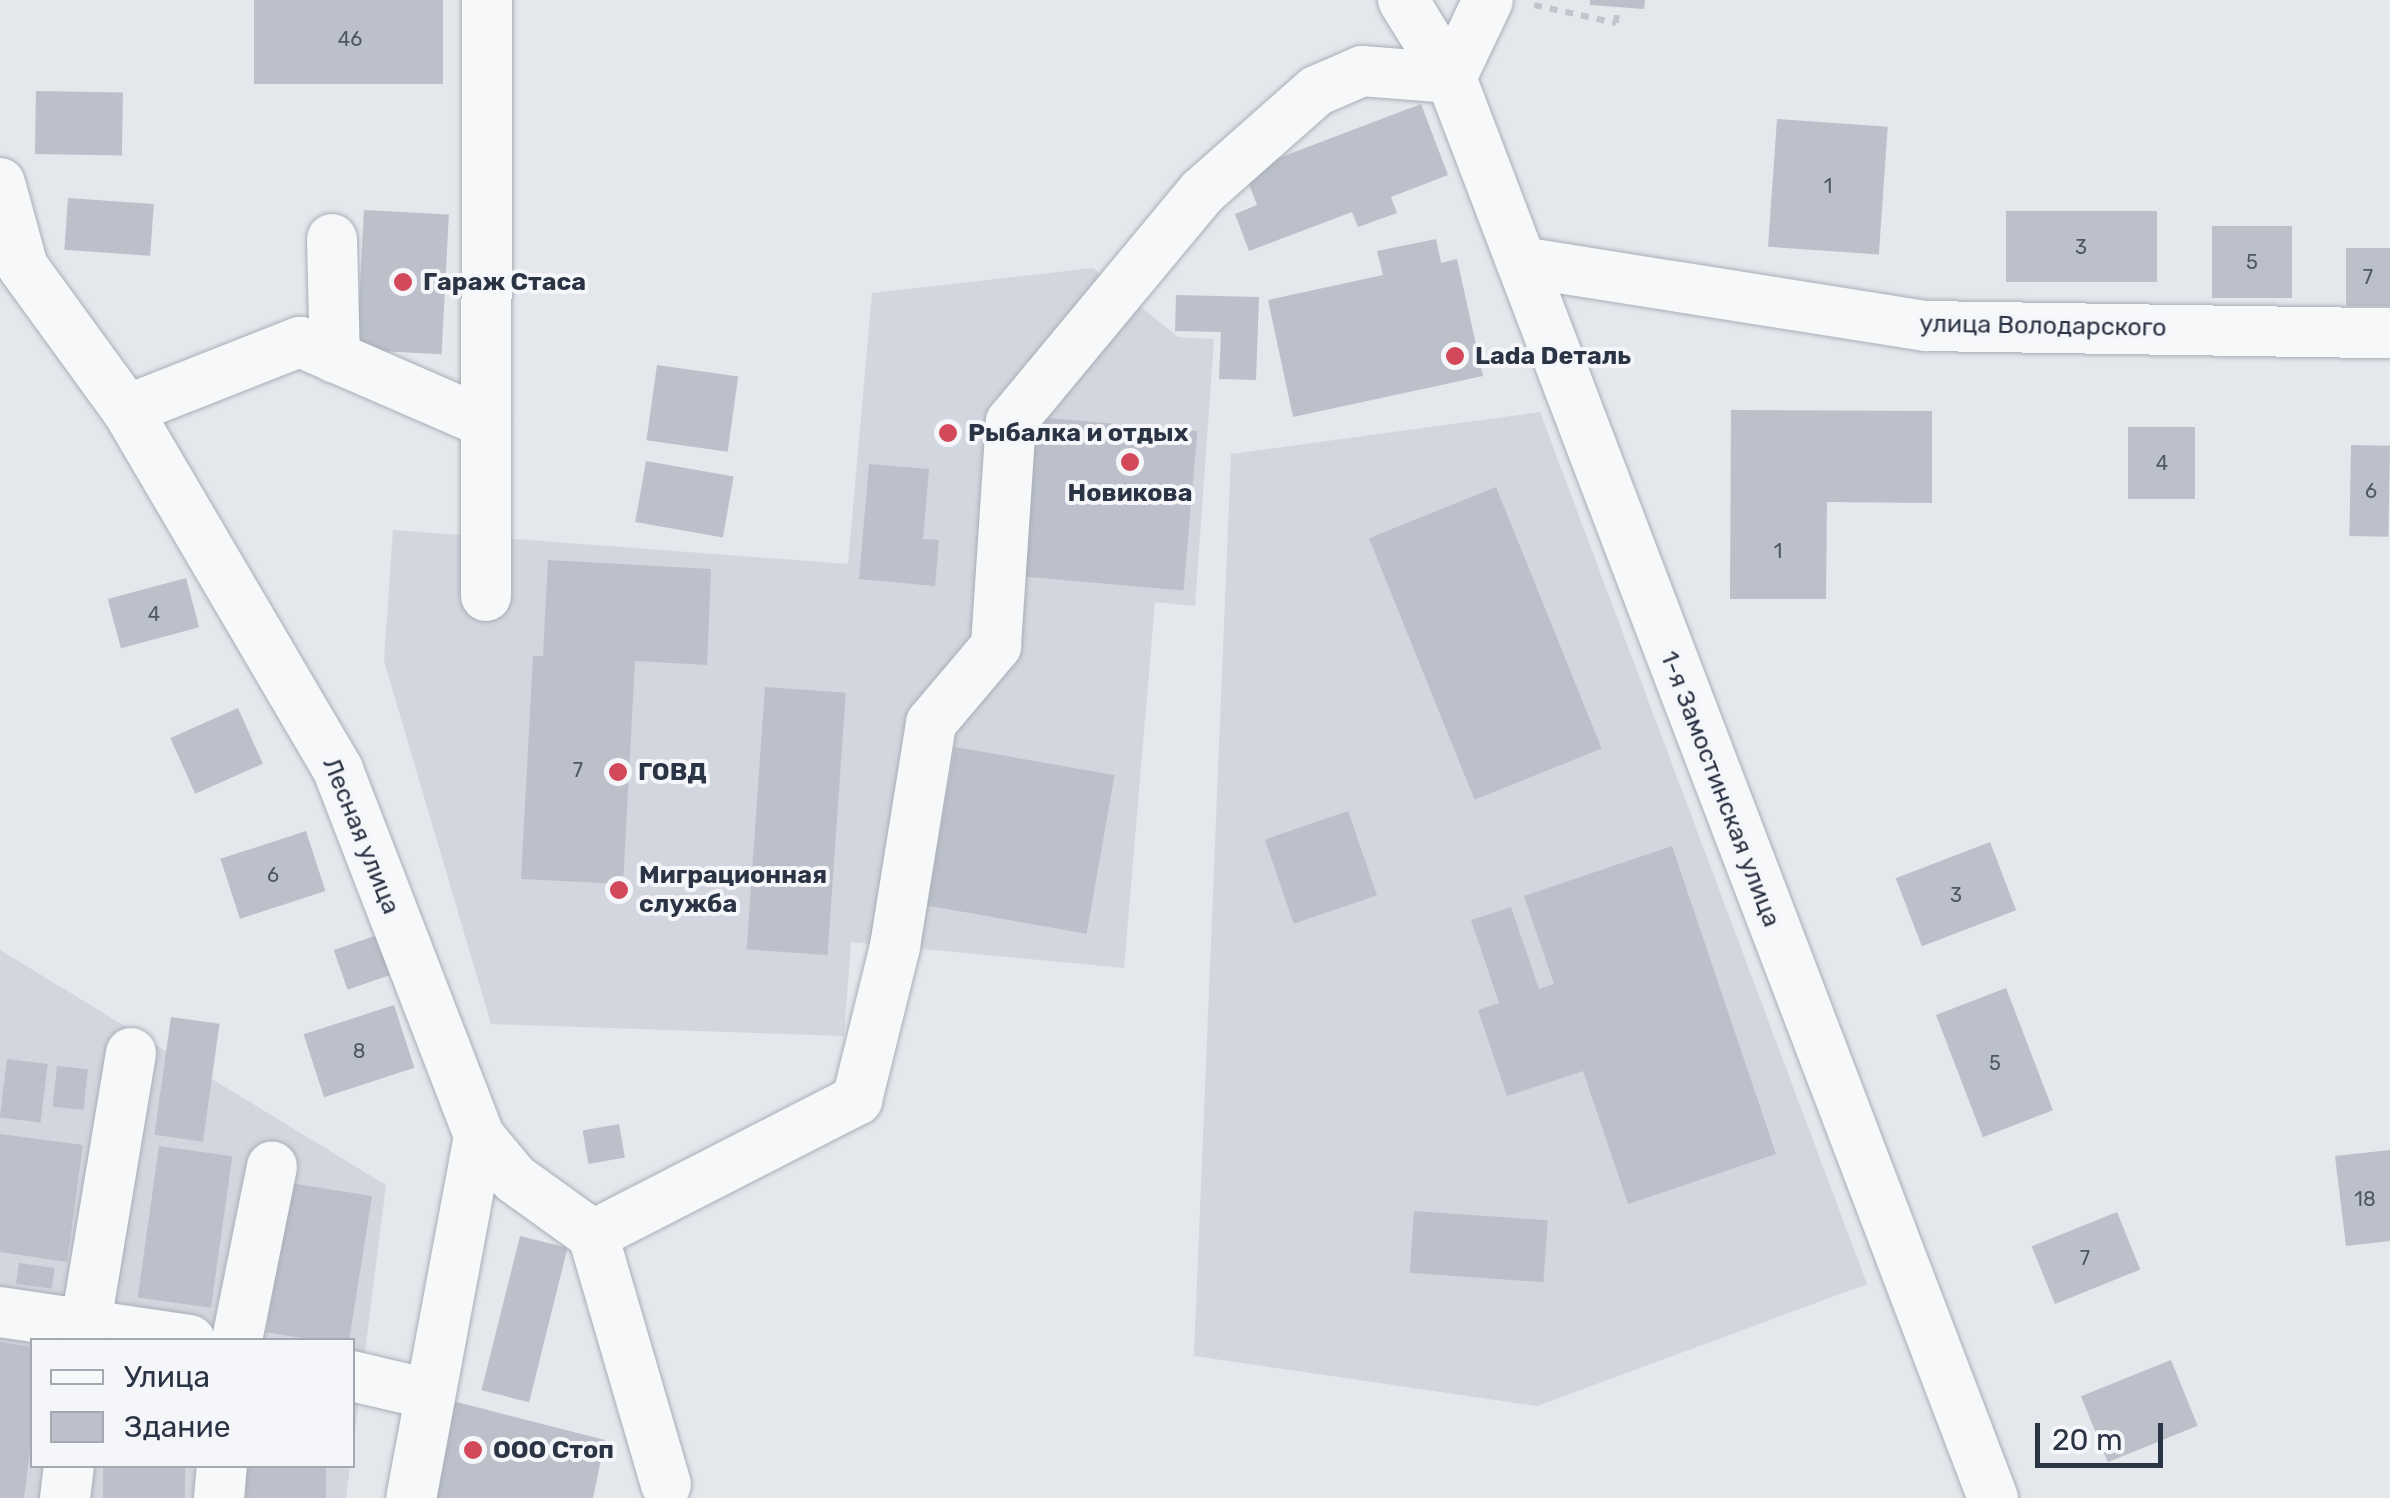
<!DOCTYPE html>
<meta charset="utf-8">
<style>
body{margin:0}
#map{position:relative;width:2390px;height:1498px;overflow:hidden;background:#e4e7ec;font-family:Rubik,sans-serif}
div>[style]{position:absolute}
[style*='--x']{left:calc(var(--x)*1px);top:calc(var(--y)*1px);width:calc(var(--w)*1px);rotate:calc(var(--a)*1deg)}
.built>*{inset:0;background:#d2d6de}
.building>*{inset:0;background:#bbc0ca;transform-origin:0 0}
.path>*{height:6px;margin-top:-3px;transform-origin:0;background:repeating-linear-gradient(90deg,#c2c5cb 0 8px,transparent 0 16px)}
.roads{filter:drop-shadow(0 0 2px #a9aeb7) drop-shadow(0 0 2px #a9aeb7)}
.minor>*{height:50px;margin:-25px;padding:0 25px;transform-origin:25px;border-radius:25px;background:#f7f8fa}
.dots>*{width:28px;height:28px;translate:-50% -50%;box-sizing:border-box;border:5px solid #f4f6f9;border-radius:50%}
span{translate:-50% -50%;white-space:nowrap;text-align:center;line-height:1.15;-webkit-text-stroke:8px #f4f6f9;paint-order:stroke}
.number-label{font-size:20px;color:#4f5766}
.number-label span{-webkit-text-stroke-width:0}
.poi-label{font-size:25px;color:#2b3445;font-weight:700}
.left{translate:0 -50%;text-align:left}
.street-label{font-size:25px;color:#2b3445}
.legend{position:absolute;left:30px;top:1338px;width:325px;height:130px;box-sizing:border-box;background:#f4f6f9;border:2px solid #a4a8b1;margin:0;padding:12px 18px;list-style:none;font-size:30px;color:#2b3445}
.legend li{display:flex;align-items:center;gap:20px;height:50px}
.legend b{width:50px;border:2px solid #a4a8b1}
.scale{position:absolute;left:2035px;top:1423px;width:128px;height:45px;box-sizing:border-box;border:5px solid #2b3445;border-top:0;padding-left:12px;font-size:30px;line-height:35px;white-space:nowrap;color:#2b3445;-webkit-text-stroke:8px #f4f6f9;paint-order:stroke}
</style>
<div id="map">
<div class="built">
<i style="clip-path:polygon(1093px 268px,1178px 337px,1214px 339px,1195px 606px,1155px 602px,1124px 968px,851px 942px,844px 1036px,491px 1024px,384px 661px,393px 530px,848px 564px,872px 293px)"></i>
<i style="clip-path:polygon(1540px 412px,1867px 1284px,1537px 1406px,1194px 1356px,1231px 454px)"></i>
<i style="clip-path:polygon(0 950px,386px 1185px,353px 1448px,352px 1340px,32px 1340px,32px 1466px,350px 1466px,346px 1498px,0 1498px)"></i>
</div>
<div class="building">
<i style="left:254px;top:0;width:189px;height:84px"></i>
<i style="clip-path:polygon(1590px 0,1645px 0,1644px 9px,1590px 5px)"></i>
<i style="left:36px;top:91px;width:87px;height:63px;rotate:1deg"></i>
<i style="clip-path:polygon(1421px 104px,1448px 175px,1391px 197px,1397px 213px,1358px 227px,1352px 212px,1249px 251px,1235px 214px,1257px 205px,1244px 171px)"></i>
<i style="left:1777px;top:119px;width:111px;height:128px;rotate:4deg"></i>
<i style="left:68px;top:198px;width:86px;height:52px;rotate:4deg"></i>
<i style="left:364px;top:210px;width:85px;height:140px;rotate:3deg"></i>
<i style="left:2006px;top:211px;width:151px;height:71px"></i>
<i style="left:2212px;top:226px;width:80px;height:72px"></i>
<i style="clip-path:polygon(1436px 239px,1441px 263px,1457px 259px,1483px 376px,1293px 417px,1268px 300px,1383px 275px,1377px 251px)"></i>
<i style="left:2346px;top:248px;width:44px;height:58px"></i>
<i style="clip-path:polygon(1176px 295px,1259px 297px,1256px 380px,1219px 379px,1221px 332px,1175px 331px)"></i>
<i style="left:657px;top:365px;width:82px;height:76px;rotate:8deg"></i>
<i style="clip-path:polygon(1731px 410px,1932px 411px,1932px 503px,1827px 502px,1826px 599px,1730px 599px)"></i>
<i style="left:1037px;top:417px;width:161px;height:160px;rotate:5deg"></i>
<i style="left:2128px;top:427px;width:67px;height:72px"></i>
<i style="left:2351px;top:445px;width:39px;height:91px;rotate:1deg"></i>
<i style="left:646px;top:461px;width:89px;height:62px;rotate:10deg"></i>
<i style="clip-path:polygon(869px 464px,929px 469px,923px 539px,939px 540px,935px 586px,859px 579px)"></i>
<i style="left:1496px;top:487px;width:282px;height:137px;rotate:68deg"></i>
<i style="clip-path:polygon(548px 560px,711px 569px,707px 665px,635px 661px,623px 884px,521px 879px,533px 656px,543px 656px)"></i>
<i style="left:186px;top:578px;width:51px;height:81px;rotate:75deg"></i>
<i style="left:765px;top:687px;width:81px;height:263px;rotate:4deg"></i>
<i style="left:238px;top:708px;width:61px;height:74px;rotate:66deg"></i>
<i style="left:955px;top:747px;width:162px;height:161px;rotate:10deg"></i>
<i style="left:1348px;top:811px;width:89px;height:88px;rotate:71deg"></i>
<i style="left:306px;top:831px;width:63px;height:90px;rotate:72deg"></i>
<i style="left:1990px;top:842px;width:73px;height:101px;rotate:69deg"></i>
<i style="clip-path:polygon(1672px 846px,1776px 1154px,1628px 1204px,1583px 1071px,1507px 1096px,1478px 1010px,1499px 1003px,1471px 920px,1511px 907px,1539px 989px,1554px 984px,1524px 896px)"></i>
<i style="left:383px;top:933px;width:42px;height:52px;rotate:71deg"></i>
<i style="left:2006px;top:988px;width:131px;height:75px;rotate:69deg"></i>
<i style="left:394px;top:1005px;width:66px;height:95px;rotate:72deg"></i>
<i style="left:171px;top:1017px;width:49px;height:119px;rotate:8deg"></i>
<i style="left:7px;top:1059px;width:41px;height:59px;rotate:7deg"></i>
<i style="left:57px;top:1066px;width:31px;height:41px;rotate:6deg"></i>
<i style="left:619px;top:1124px;width:34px;height:37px;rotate:80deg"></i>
<i style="clip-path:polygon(0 1134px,83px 1145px,67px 1262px,0 1252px)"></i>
<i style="left:159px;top:1146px;width:74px;height:153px;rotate:8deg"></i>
<i style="clip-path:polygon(2390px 1150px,2390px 1241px,2346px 1246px,2335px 1156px)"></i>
<i style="left:290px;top:1183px;width:83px;height:151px;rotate:9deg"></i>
<i style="left:1414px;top:1211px;width:134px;height:62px;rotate:4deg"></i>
<i style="left:2117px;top:1212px;width:62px;height:92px;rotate:68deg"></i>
<i style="left:520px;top:1236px;width:49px;height:159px;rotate:14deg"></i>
<i style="left:19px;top:1263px;width:36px;height:21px;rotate:8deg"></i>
<i style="clip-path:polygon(0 1342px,32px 1347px,32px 1436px,24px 1498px,0 1498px)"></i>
<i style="left:2171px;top:1360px;width:71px;height:97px;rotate:68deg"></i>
<i style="clip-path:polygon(449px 1400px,605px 1440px,593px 1498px,428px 1498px)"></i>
<i style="left:103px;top:1466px;width:82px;height:32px"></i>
<i style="left:246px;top:1466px;width:80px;height:32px"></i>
</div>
<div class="path">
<i style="--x:1534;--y:5;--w:84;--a:12.4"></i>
<i style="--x:1616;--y:23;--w:16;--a:-86"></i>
</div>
<div class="roads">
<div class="minor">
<i style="--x:1403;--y:0;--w:92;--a:58.4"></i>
<i style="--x:1451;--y:78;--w:1520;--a:69.11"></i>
<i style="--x:1451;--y:78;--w:86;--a:-64.6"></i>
<i style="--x:0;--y:183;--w:87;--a:74.7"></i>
<i style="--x:23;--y:267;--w:177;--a:54"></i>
<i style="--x:127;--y:410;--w:417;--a:59.6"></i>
<i style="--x:338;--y:770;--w:392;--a:68.9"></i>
<i style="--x:479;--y:1136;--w:368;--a:100.6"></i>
<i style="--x:332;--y:239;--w:119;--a:88.6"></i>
<i style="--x:1521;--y:262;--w:410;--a:9"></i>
<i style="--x:1926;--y:326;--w:464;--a:0.9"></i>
<i style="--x:127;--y:410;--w:186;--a:-21.5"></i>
<i style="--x:300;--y:342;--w:203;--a:23.5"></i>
<i style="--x:486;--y:596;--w:596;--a:-89.9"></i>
<i style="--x:479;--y:1136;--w:56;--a:50.1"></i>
<i style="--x:515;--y:1179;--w:96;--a:35.7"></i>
<i style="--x:593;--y:1235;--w:260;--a:73.7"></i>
<i style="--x:593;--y:1235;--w:297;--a:-27.1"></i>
<i style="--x:857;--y:1100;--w:159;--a:-76.1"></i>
<i style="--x:895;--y:946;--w:226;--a:-80.8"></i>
<i style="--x:931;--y:723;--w:101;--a:-49.8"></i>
<i style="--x:996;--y:646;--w:225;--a:-86.2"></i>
<i style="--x:1011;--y:422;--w:299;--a:-50.3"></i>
<i style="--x:1202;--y:192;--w:152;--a:-41.5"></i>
<i style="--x:1316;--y:91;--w:50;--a:-23.5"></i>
<i style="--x:1362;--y:71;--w:89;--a:4.5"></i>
<i style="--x:0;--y:1312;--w:192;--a:8.4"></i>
<i style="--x:83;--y:1340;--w:291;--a:-80.5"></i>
<i style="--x:237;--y:1340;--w:177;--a:-78.6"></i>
<i style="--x:352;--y:1376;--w:79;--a:13.2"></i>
<i style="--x:65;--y:1498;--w:32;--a:-83"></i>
<i style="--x:219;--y:1498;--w:32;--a:-85"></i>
</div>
</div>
<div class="dots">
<i style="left:403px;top:282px;background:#d1495b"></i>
<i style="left:1455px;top:356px;background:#d1495b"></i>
<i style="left:948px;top:433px;background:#d1495b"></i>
<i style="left:1130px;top:462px;background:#d1495b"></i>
<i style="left:618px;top:772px;background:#d1495b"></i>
<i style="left:619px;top:890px;background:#d1495b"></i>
<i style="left:473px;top:1450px;background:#d1495b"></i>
</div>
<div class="number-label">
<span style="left:350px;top:39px">46</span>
<span style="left:1828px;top:186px">1</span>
<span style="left:2081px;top:247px">3</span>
<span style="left:2252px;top:262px">5</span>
<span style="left:2368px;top:277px">7</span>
<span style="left:2162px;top:463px">4</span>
<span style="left:2371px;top:491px">6</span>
<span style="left:1778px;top:551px">1</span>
<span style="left:154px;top:614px">4</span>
<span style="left:578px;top:770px">7</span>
<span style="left:273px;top:875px">6</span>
<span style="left:1956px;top:895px">3</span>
<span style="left:359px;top:1051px">8</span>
<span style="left:1995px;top:1063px">5</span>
<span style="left:2365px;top:1199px">18</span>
<span style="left:2085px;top:1258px">7</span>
</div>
<div class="poi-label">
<span class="left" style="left:423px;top:282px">Гараж Стаса</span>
<span class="left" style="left:1475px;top:356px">Lada Dеталь</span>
<span class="left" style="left:968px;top:433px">Рыбалка и отдых</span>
<span style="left:1130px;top:493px">Новикова</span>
<span class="left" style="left:638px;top:772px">ГОВД</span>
<span class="left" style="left:639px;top:890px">Миграционная<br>служба</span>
<span class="left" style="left:493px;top:1450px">ООО Стоп</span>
</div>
<div class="street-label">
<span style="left:2043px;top:326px;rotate:1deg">улица Володарского</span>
<span style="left:1720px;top:789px;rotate:69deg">1-я Замостинская улица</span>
<span style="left:361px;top:836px;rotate:68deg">Лесная улица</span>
</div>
<ul class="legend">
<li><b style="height:12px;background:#f7f8fa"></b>Улица</li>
<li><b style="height:28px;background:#bbc0ca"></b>Здание</li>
</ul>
<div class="scale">20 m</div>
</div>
